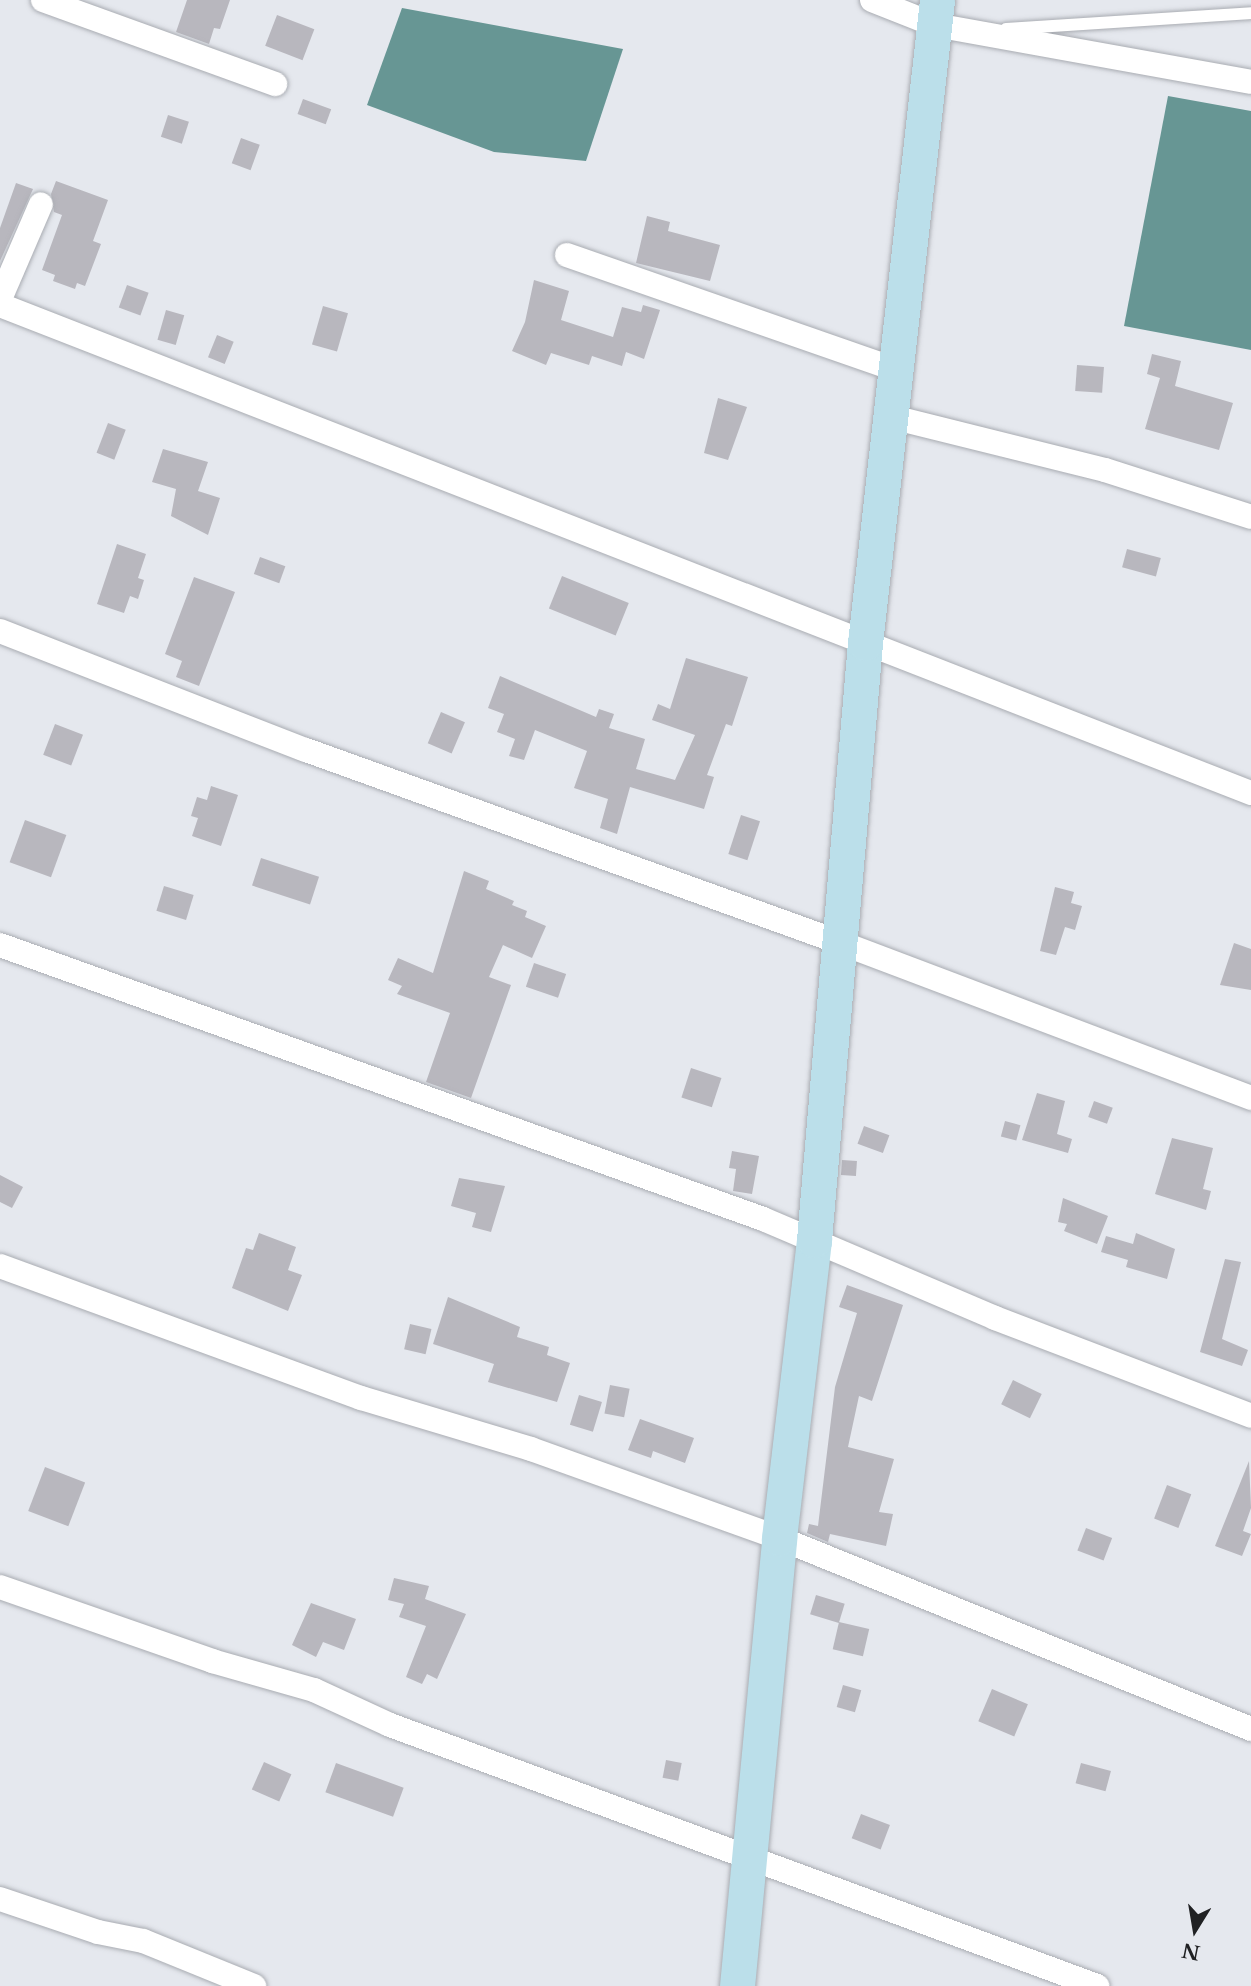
<!DOCTYPE html>
<style>
body{margin:0}
#map{position:relative;width:1251px;height:1986px;overflow:hidden;background:#e5e8ee;font-family:"Libre Baskerville",serif}
div>[style]{position:absolute}
[style*='--x']{left:calc(var(--x)*1px);top:calc(var(--y)*1px);width:calc(var(--w)*1px);rotate:calc(var(--a)*1deg)}
.water>*{inset:0;background:#679694}
.building>*{inset:0;background:#b8b7be;transform-origin:0 0}
.roads{filter:drop-shadow(0 0 2px #a9acb2) drop-shadow(0 0 2px #a9acb2)}
.lane>*{height:12px;margin:-6px;padding:0 6px;transform-origin:6px;border-radius:6px;background:#fff}
.street>*{height:24px;margin:-12px;padding:0 12px;transform-origin:12px;border-radius:12px;background:#fff}
.secondary>*{height:35px;margin:-17.5px;padding:0 17.5px;transform-origin:17.5px;border-radius:17.5px;background:#bbdfea}
span{translate:-50% -50%;white-space:nowrap;text-align:center;line-height:1.15;-webkit-text-stroke:6px #e5e8ee;paint-order:stroke}
.north{position:absolute;left:1160px;top:1895px;width:70px;height:70px;-webkit-text-stroke:5px #e5e8ee;paint-order:stroke;rotate:191deg;font-size:19px;font-weight:700;line-height:28px;text-align:center;color:#202123}
.north::after{content:'';display:block;margin:auto;width:24px;height:32px;background:#202123;clip-path:polygon(50% 0,100% 100%,50% 72%,0 100%)}
</style>
<div id="map">
<div class="water">
<i style="clip-path:polygon(402px 8px,623px 49px,586px 161px,494px 152px,367px 105px)"></i>
<i style="clip-path:polygon(1168px 96px,1251px 111px,1251px 350px,1124px 326px)"></i>
</div>
<div class="building">
<i style="clip-path:polygon(187px 0,230px 0,220px 29px,214px 28px,209px 44px,176px 32px)"></i>
<i style="left:277px;top:15px;width:40px;height:33px;rotate:21deg"></i>
<i style="left:303px;top:99px;width:30px;height:16px;rotate:20deg"></i>
<i style="left:168px;top:115px;width:22px;height:23px;rotate:18deg"></i>
<i style="left:241px;top:138px;width:20px;height:27px;rotate:20deg"></i>
<i style="clip-path:polygon(56px 181px,108px 200px,93px 241px,101px 244px,85px 286px,77px 283px,75px 289px,53px 281px,55px 275px,42px 270px,62px 215px,54px 212px,51px 194px)"></i>
<i style="clip-path:polygon(16px 183px,33px 189px,0 261px,0 228px)"></i>
<i style="clip-path:polygon(647px 216px,670px 222px,668px 231px,720px 245px,710px 281px,636px 263px)"></i>
<i style="clip-path:polygon(534px 280px,569px 291px,561px 320px,613px 337px,622px 307px,641px 312px,643px 305px,660px 310px,644px 359px,626px 352px,622px 366px,592px 356px,589px 365px,551px 353px,546px 365px,512px 351px,525px 322px)"></i>
<i style="left:127px;top:285px;width:23px;height:24px;rotate:20deg"></i>
<i style="left:323px;top:306px;width:26px;height:40px;rotate:16deg"></i>
<i style="left:166px;top:310px;width:19px;height:31px;rotate:16deg"></i>
<i style="left:217px;top:335px;width:18px;height:24px;rotate:22deg"></i>
<i style="clip-path:polygon(1152px 354px,1181px 361px,1175px 386px,1233px 403px,1219px 450px,1145px 429px,1160px 378px,1147px 374px)"></i>
<i style="left:1077px;top:365px;width:27px;height:26px;rotate:4deg"></i>
<i style="clip-path:polygon(718px 398px,747px 407px,728px 460px,704px 453px)"></i>
<i style="left:108px;top:423px;width:19px;height:32px;rotate:21deg"></i>
<i style="clip-path:polygon(163px 449px,208px 462px,198px 491px,220px 498px,208px 535px,171px 516px,176px 489px,152px 482px)"></i>
<i style="clip-path:polygon(117px 544px,146px 554px,138px 578px,144px 580px,138px 599px,130px 596px,124px 613px,97px 604px)"></i>
<i style="left:1127px;top:549px;width:35px;height:19px;rotate:15deg"></i>
<i style="left:260px;top:557px;width:27px;height:18px;rotate:20deg"></i>
<i style="left:562px;top:576px;width:72px;height:35px;rotate:22deg"></i>
<i style="clip-path:polygon(194px 577px,235px 592px,199px 686px,176px 677px,182px 661px,165px 654px)"></i>
<i style="clip-path:polygon(686px 658px,748px 677px,732px 726px,726px 724px,707px 775px,714px 777px,704px 809px,630px 787px,617px 834px,600px 828px,608px 799px,574px 788px,587px 751px,535px 730px,524px 760px,509px 756px,515px 739px,497px 732px,504px 714px,488px 708px,500px 676px,596px 717px,599px 709px,614px 714px,609px 728px,645px 739px,636px 769px,675px 780px,695px 735px,652px 720px,658px 704px,670px 709px)"></i>
<i style="left:441px;top:712px;width:26px;height:34px;rotate:23deg"></i>
<i style="left:55px;top:724px;width:30px;height:33px;rotate:21deg"></i>
<i style="clip-path:polygon(211px 786px,238px 795px,221px 846px,192px 836px,198px 818px,191px 816px,197px 797px,207px 800px)"></i>
<i style="left:741px;top:815px;width:20px;height:41px;rotate:18deg"></i>
<i style="left:25px;top:820px;width:44px;height:45px;rotate:20deg"></i>
<i style="left:261px;top:858px;width:61px;height:29px;rotate:18deg"></i>
<i style="clip-path:polygon(464px 871px,489px 881px,486px 889px,514px 901px,512px 905px,527px 911px,525px 917px,546px 926px,532px 958px,503px 945px,489px 977px,511px 985px,471px 1098px,426px 1082px,450px 1013px,397px 994px,402px 986px,388px 980px,398px 958px,433px 973px)"></i>
<i style="left:164px;top:886px;width:31px;height:26px;rotate:17deg"></i>
<i style="clip-path:polygon(1055px 887px,1074px 892px,1071px 903px,1082px 906px,1075px 930px,1065px 927px,1056px 955px,1040px 951px)"></i>
<i style="clip-path:polygon(1234px 943px,1251px 949px,1251px 990px,1220px 985px)"></i>
<i style="left:534px;top:963px;width:34px;height:25px;rotate:19deg"></i>
<i style="left:691px;top:1068px;width:32px;height:31px;rotate:18deg"></i>
<i style="clip-path:polygon(1037px 1093px,1065px 1101px,1057px 1134px,1072px 1139px,1068px 1153px,1022px 1140px)"></i>
<i style="left:1094px;top:1101px;width:20px;height:17px;rotate:20deg"></i>
<i style="left:1005px;top:1121px;width:16px;height:16px;rotate:15deg"></i>
<i style="left:864px;top:1126px;width:27px;height:19px;rotate:20deg"></i>
<i style="clip-path:polygon(1172px 1138px,1213px 1148px,1203px 1189px,1211px 1191px,1206px 1210px,1155px 1194px)"></i>
<i style="clip-path:polygon(732px 1151px,759px 1156px,752px 1194px,733px 1191px,736px 1169px,729px 1168px)"></i>
<i style="left:842px;top:1160px;width:15px;height:15px;rotate:4deg"></i>
<i style="clip-path:polygon(0 1175px,23px 1187px,12px 1208px,0 1202px)"></i>
<i style="clip-path:polygon(459px 1178px,505px 1186px,491px 1232px,472px 1227px,476px 1213px,451px 1206px)"></i>
<i style="clip-path:polygon(1063px 1198px,1108px 1216px,1097px 1244px,1064px 1231px,1067px 1224px,1058px 1222px)"></i>
<i style="clip-path:polygon(259px 1233px,296px 1247px,288px 1270px,302px 1275px,288px 1311px,232px 1288px,246px 1248px,253px 1250px)"></i>
<i style="clip-path:polygon(1136px 1233px,1175px 1249px,1167px 1279px,1126px 1267px,1128px 1260px,1101px 1252px,1106px 1236px,1133px 1244px)"></i>
<i style="clip-path:polygon(1225px 1259px,1241px 1262px,1222px 1339px,1248px 1350px,1242px 1366px,1200px 1352px)"></i>
<i style="clip-path:polygon(847px 1285px,903px 1305px,872px 1401px,859px 1396px,848px 1447px,894px 1459px,879px 1512px,893px 1514px,886px 1546px,830px 1534px,828px 1542px,807px 1533px,809px 1524px,818px 1526px,835px 1387px,857px 1313px,839px 1307px)"></i>
<i style="clip-path:polygon(448px 1297px,520px 1327px,517px 1337px,549px 1347px,547px 1355px,570px 1363px,557px 1402px,488px 1382px,494px 1364px,433px 1344px)"></i>
<i style="left:410px;top:1324px;width:22px;height:26px;rotate:13deg"></i>
<i style="left:1013px;top:1380px;width:32px;height:27px;rotate:26deg"></i>
<i style="left:610px;top:1385px;width:20px;height:29px;rotate:11deg"></i>
<i style="left:579px;top:1395px;width:24px;height:31px;rotate:17deg"></i>
<i style="clip-path:polygon(640px 1419px,694px 1438px,685px 1463px,653px 1451px,651px 1458px,628px 1450px)"></i>
<i style="clip-path:polygon(1249px 1461px,1251px 1508px,1243px 1531px,1251px 1534px,1242px 1556px,1215px 1546px)"></i>
<i style="left:45px;top:1467px;width:43px;height:47px;rotate:21deg"></i>
<i style="left:1167px;top:1485px;width:26px;height:36px;rotate:21deg"></i>
<i style="left:1086px;top:1528px;width:28px;height:24px;rotate:21deg"></i>
<i style="clip-path:polygon(394px 1578px,429px 1586px,425px 1599px,466px 1614px,437px 1679px,427px 1674px,422px 1684px,406px 1677px,426px 1626px,399px 1617px,404px 1604px,388px 1600px)"></i>
<i style="left:816px;top:1595px;width:30px;height:20px;rotate:17deg"></i>
<i style="clip-path:polygon(311px 1603px,356px 1619px,344px 1650px,323px 1642px,316px 1657px,292px 1645px)"></i>
<i style="left:839px;top:1622px;width:31px;height:28px;rotate:13deg"></i>
<i style="left:843px;top:1685px;width:19px;height:23px;rotate:16deg"></i>
<i style="left:992px;top:1689px;width:39px;height:35px;rotate:23deg"></i>
<i style="left:666px;top:1760px;width:16px;height:18px;rotate:11deg"></i>
<i style="left:264px;top:1762px;width:30px;height:30px;rotate:24deg"></i>
<i style="left:336px;top:1763px;width:72px;height:31px;rotate:20deg"></i>
<i style="left:1081px;top:1763px;width:31px;height:21px;rotate:15deg"></i>
<i style="left:861px;top:1814px;width:31px;height:26px;rotate:21deg"></i>
</div>
<div class="roads">
<div class="lane">
<i style="--x:1006;--y:29;--w:246;--a:-3.7"></i>
</div>
<div class="street">
<i style="--x:43;--y:0;--w:247;--a:19.9"></i>
<i style="--x:872;--y:0;--w:68;--a:21.6"></i>
<i style="--x:935;--y:25;--w:321;--a:10.2"></i>
<i style="--x:567;--y:255;--w:349;--a:19.2"></i>
<i style="--x:0;--y:299;--w:103;--a:-66.7"></i>
<i style="--x:0;--y:305;--w:1343;--a:21.31"></i>
<i style="--x:892;--y:417;--w:219;--a:14"></i>
<i style="--x:1105;--y:470;--w:153;--a:17.8"></i>
<i style="--x:0;--y:631;--w:328;--a:21.3"></i>
<i style="--x:306;--y:750;--w:563;--a:19.82"></i>
<i style="--x:836;--y:941;--w:444;--a:20.7"></i>
<i style="--x:0;--y:945;--w:811;--a:19.75"></i>
<i style="--x:763;--y:1219;--w:252;--a:23.1"></i>
<i style="--x:995;--y:1318;--w:274;--a:20.9"></i>
<i style="--x:0;--y:1266;--w:384;--a:20.1"></i>
<i style="--x:361;--y:1398;--w:177;--a:16.7"></i>
<i style="--x:531;--y:1449;--w:263;--a:19.7"></i>
<i style="--x:779;--y:1538;--w:509;--a:22.03"></i>
<i style="--x:0;--y:1587;--w:225;--a:19.2"></i>
<i style="--x:212;--y:1661;--w:106;--a:15.9"></i>
<i style="--x:314;--y:1690;--w:84;--a:24.7"></i>
<i style="--x:390;--y:1725;--w:754;--a:20.26"></i>
<i style="--x:0;--y:1899;--w:103;--a:18.6"></i>
<i style="--x:98;--y:1932;--w:46;--a:11.3"></i>
<i style="--x:143;--y:1941;--w:120;--a:22.1"></i>
</div>
<div class="secondary">
<i style="--x:737;--y:1986;--w:450;--a:-84.6"></i>
<i style="--x:779;--y:1538;--w:300;--a:-83.3"></i>
<i style="--x:814;--y:1240;--w:599;--a:-85.12"></i>
<i style="--x:865;--y:643;--w:647;--a:-83.61"></i>
</div>
</div>
<div class="north">N</div>
</div>
